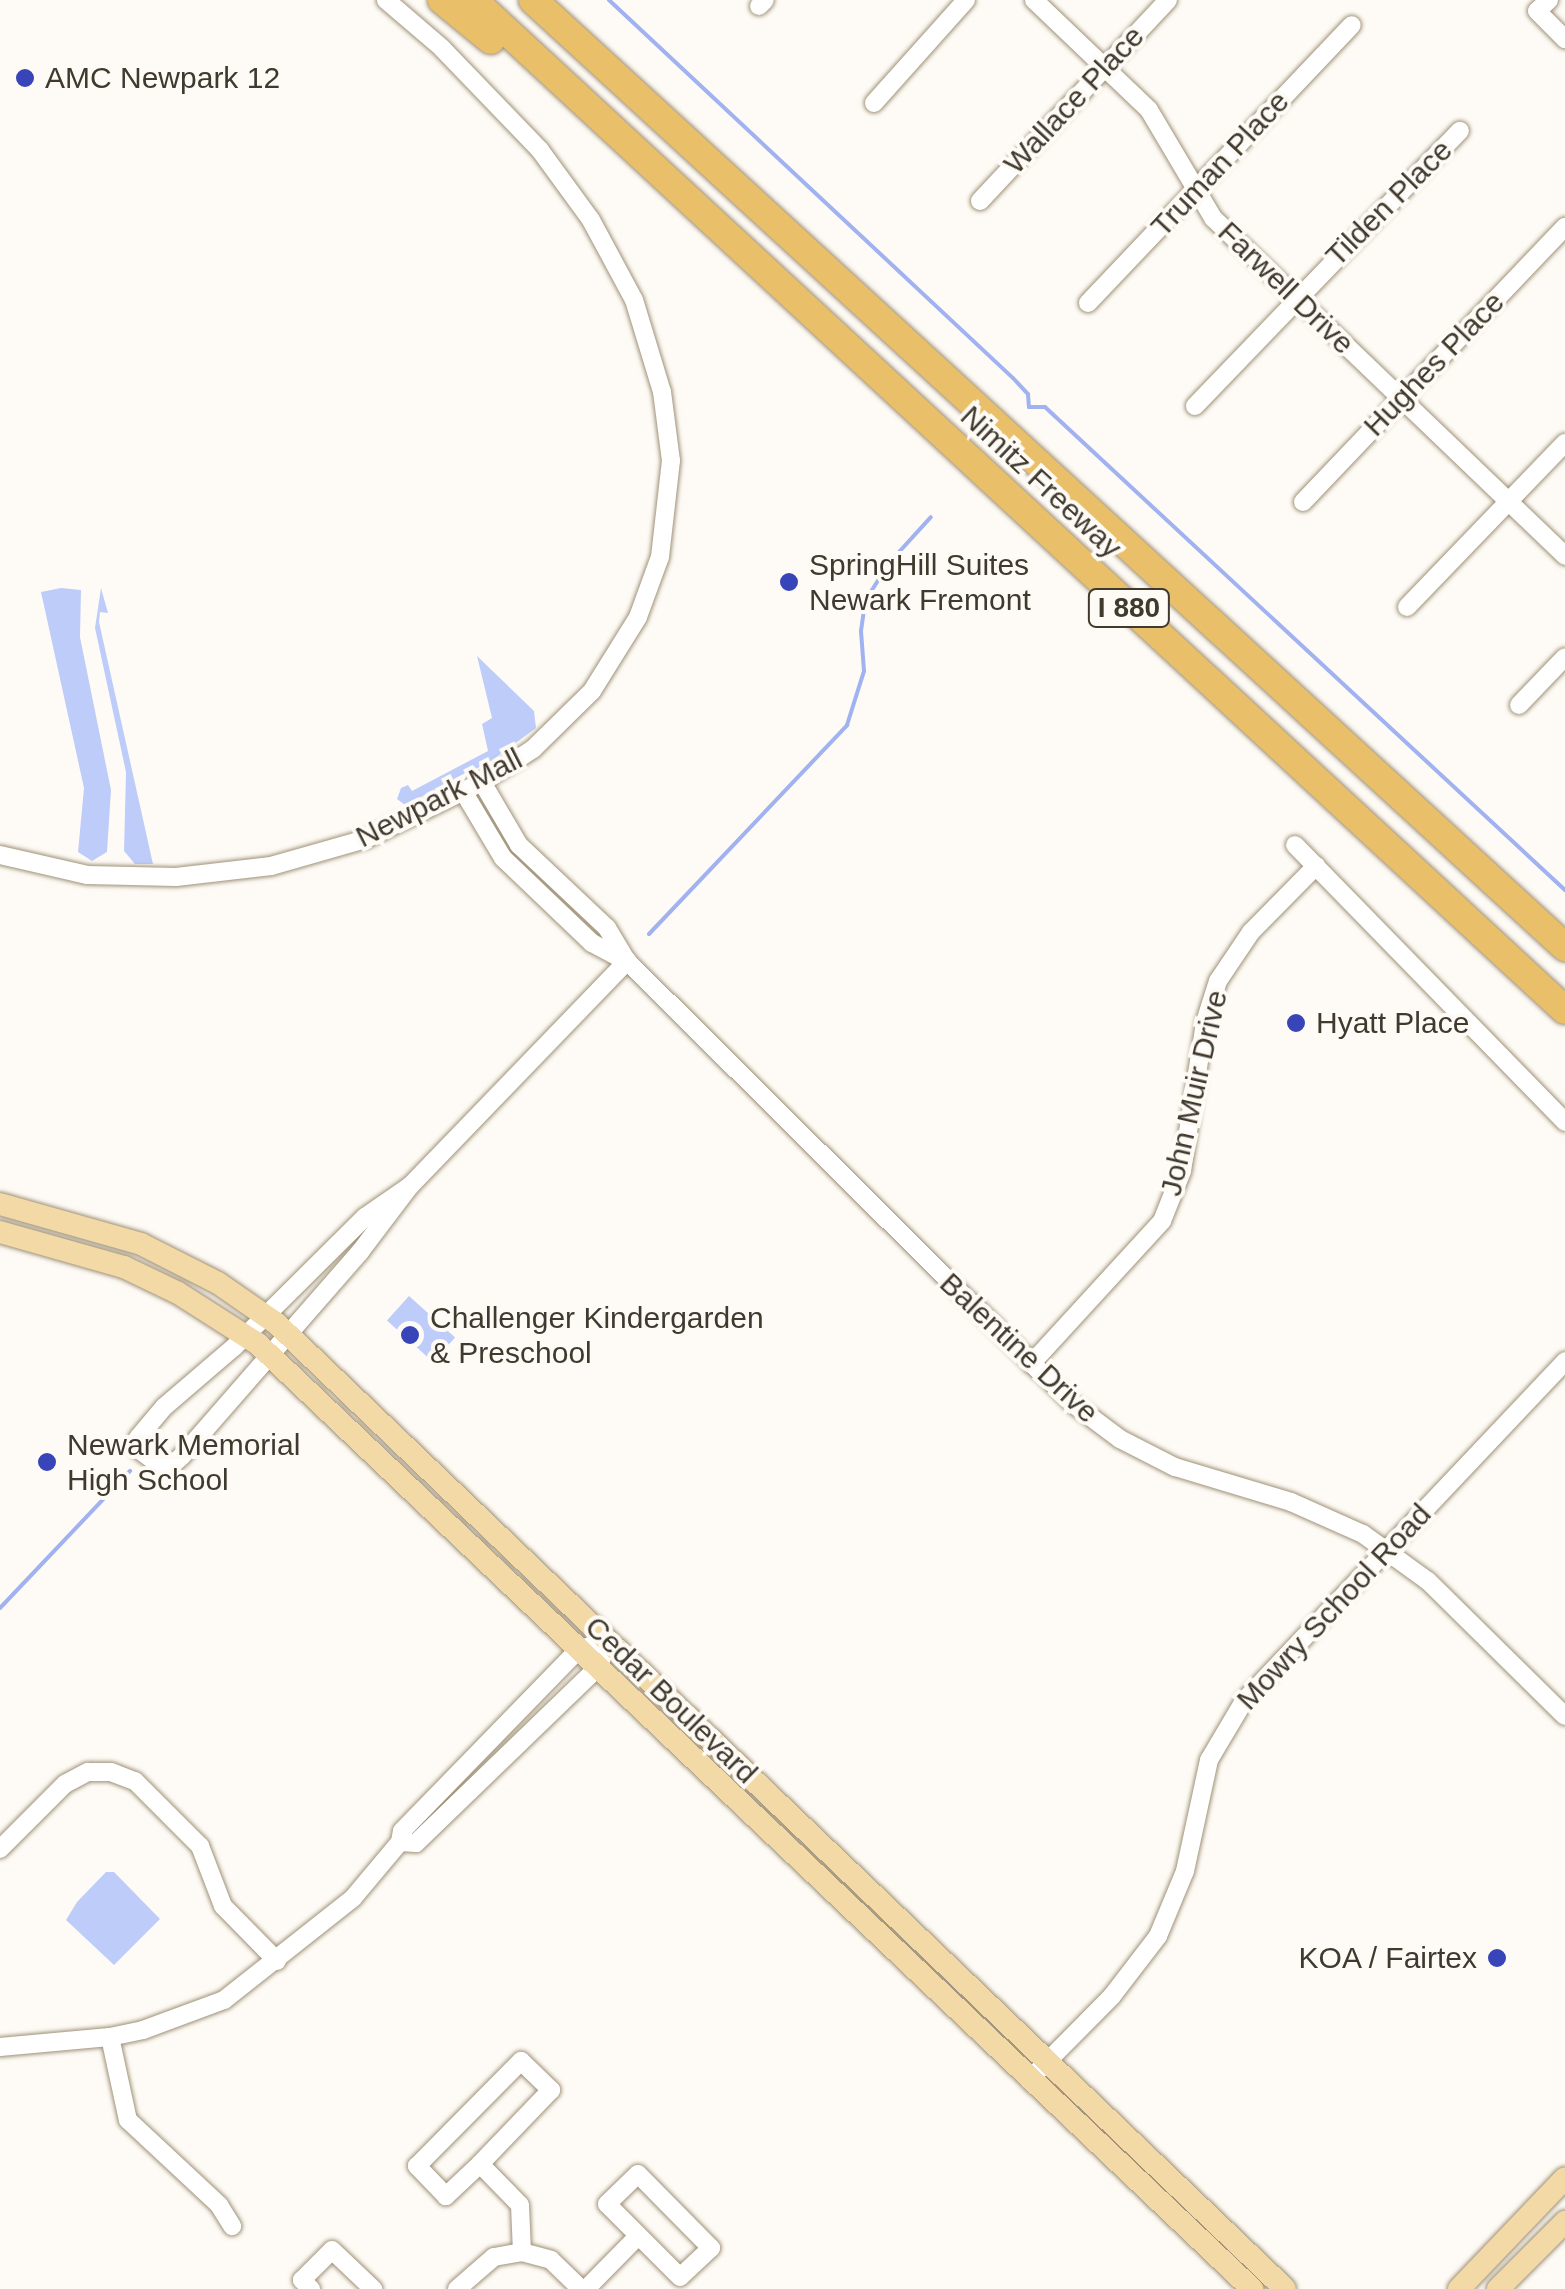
<!DOCTYPE html>
<style>
body{margin:0}
#map{position:relative;width:1565px;height:2289px;overflow:hidden;background:#fefbf6;font-family:Helvetica,sans-serif}
div>[style]{position:absolute}
[style*='--x']{left:calc(var(--x)*1px);top:calc(var(--y)*1px);width:calc(var(--w)*1px);rotate:calc(var(--a)*1deg)}
.green>*{inset:0;background:#beccfa;transform-origin:0 0}
.stream>*{height:4px;margin:-2px;padding:0 2px;transform-origin:2px;border-radius:2px;background:#a0b2f0}
.roads{filter:drop-shadow(0 0 2px #9f9177) drop-shadow(0 0 2px #9f9177)}
.minor>*{height:18px;margin:-9px;padding:0 9px;transform-origin:9px;border-radius:9px;background:#fff}
.major>*{height:22px;margin:-11px;padding:0 11px;transform-origin:11px;border-radius:11px;background:#f2d9a5}
.highway>*{height:28px;margin:-14px;padding:0 14px;transform-origin:14px;border-radius:14px;background:#eabf69}
.dots>*{width:28px;height:28px;translate:-50% -50%;box-sizing:border-box;border:5px solid #fefbf6;border-radius:50%}
span{translate:-50% -50%;white-space:nowrap;text-align:center;line-height:1.15;-webkit-text-stroke:8px #fefbf6;paint-order:stroke}
.shield-label span{padding:2px 8px;background:#fefbf6;border:2px solid;border-radius:8px;-webkit-text-stroke-width:0}
.shield-label{font-size:28px;color:#3f392e;font-weight:700}
.poi-label{font-size:30px;color:#3f392e}
.left{translate:0 -50%;text-align:left}
.right{translate:-100% -50%;text-align:right}
.street-label{font-size:30px;color:#3f392e}
</style>
<div id="map">
<div class="green">
<i style="clip-path:polygon(61px 588px,81px 590px,80px 637px,111px 790px,107px 852px,92px 861px,78px 852px,84px 788px,41px 592px)"></i>
<i style="clip-path:polygon(101px 588px,108px 613px,100px 612px,99px 622px,153px 864px,135px 864px,124px 851px,126px 772px,95px 628px)"></i>
<i style="clip-path:polygon(477px 656px,534px 711px,536px 728px,491px 761px,405px 805px,397px 799px,401px 788px,408px 785px,412px 791px,488px 751px,482px 724px,492px 718px)"></i>
<i style="left:409px;top:1296px;width:62px;height:33px;rotate:42deg"></i>
<i style="clip-path:polygon(106px 1872px,114px 1872px,160px 1919px,114px 1965px,66px 1920px,77px 1902px)"></i>
</div>
<div class="stream">
<i style="--x:609;--y:0;--w:553;--a:43.1"></i>
<i style="--x:1013;--y:378;--w:22;--a:47"></i>
<i style="--x:1028;--y:394;--w:13;--a:86"></i>
<i style="--x:1029;--y:407;--w:16;--a:0"></i>
<i style="--x:1045;--y:407;--w:710;--a:42.89"></i>
<i style="--x:649;--y:934;--w:288;--a:-46.5"></i>
<i style="--x:847;--y:725;--w:57;--a:-72.5"></i>
<i style="--x:864;--y:671;--w:40;--a:-94.3"></i>
<i style="--x:861;--y:631;--w:30;--a:-82"></i>
<i style="--x:865;--y:601;--w:45;--a:-57.7"></i>
<i style="--x:889;--y:563;--w:62;--a:-47.6"></i>
<i style="--x:0;--y:1608;--w:189;--a:-46.5"></i>
</div>
<div class="roads">
<div class="minor">
<i style="--x:1034;--y:0;--w:159;--a:43.7"></i>
<i style="--x:1149;--y:110;--w:126;--a:59.3"></i>
<i style="--x:1213;--y:218;--w:488;--a:43.8"></i>
<i style="--x:1549;--y:0;--w:16;--a:137"></i>
<i style="--x:1537;--y:11;--w:40;--a:45"></i>
<i style="--x:759;--y:6;--w:8;--a:-45"></i>
<i style="--x:874;--y:103;--w:138;--a:-48.2"></i>
<i style="--x:980;--y:201;--w:275;--a:-46.9"></i>
<i style="--x:1088;--y:303;--w:383;--a:-46.5"></i>
<i style="--x:1195;--y:406;--w:382;--a:-46.1"></i>
<i style="--x:1303;--y:502;--w:380;--a:-46.4"></i>
<i style="--x:1407;--y:607;--w:228;--a:-46.1"></i>
<i style="--x:1519;--y:705;--w:66;--a:-46.2"></i>
<i style="--x:482;--y:782;--w:73;--a:59.6"></i>
<i style="--x:519;--y:845;--w:121;--a:43.3"></i>
<i style="--x:607;--y:928;--w:39;--a:59"></i>
<i style="--x:627;--y:961;--w:627;--a:44.81"></i>
<i style="--x:1072;--y:1403;--w:60;--a:36.9"></i>
<i style="--x:1120;--y:1439;--w:62;--a:27"></i>
<i style="--x:1175;--y:1467;--w:121;--a:16.8"></i>
<i style="--x:1291;--y:1502;--w:79;--a:24"></i>
<i style="--x:1363;--y:1534;--w:80;--a:35.9"></i>
<i style="--x:1428;--y:1581;--w:192;--a:44.6"></i>
<i style="--x:463;--y:791;--w:78;--a:59.2"></i>
<i style="--x:503;--y:858;--w:123;--a:43.7"></i>
<i style="--x:592;--y:943;--w:38;--a:28"></i>
<i style="--x:1295;--y:845;--w:387;--a:45.7"></i>
<i style="--x:0;--y:855;--w:89;--a:12.9"></i>
<i style="--x:87;--y:875;--w:89;--a:1.3"></i>
<i style="--x:176;--y:877;--w:96;--a:-6.6"></i>
<i style="--x:271;--y:866;--w:99;--a:-15.9"></i>
<i style="--x:366;--y:839;--w:129;--a:-26.2"></i>
<i style="--x:482;--y:782;--w:61;--a:-32.9"></i>
<i style="--x:533;--y:749;--w:83;--a:-44.5"></i>
<i style="--x:592;--y:691;--w:87;--a:-58.1"></i>
<i style="--x:638;--y:617;--w:64;--a:-69.9"></i>
<i style="--x:660;--y:557;--w:97;--a:-83.5"></i>
<i style="--x:671;--y:461;--w:70;--a:-97.4"></i>
<i style="--x:662;--y:392;--w:96;--a:-106.9"></i>
<i style="--x:634;--y:300;--w:91;--a:-118.3"></i>
<i style="--x:591;--y:220;--w:87;--a:-126.1"></i>
<i style="--x:540;--y:150;--w:141;--a:-133.9"></i>
<i style="--x:442;--y:48;--w:74;--a:-139.4"></i>
<i style="--x:410;--y:1186;--w:55;--a:145.4"></i>
<i style="--x:365;--y:1217;--w:185;--a:135.2"></i>
<i style="--x:234;--y:1347;--w:92;--a:139.4"></i>
<i style="--x:164;--y:1407;--w:40;--a:130"></i>
<i style="--x:138;--y:1438;--w:11;--a:90"></i>
<i style="--x:138;--y:1449;--w:27;--a:36"></i>
<i style="--x:160;--y:1465;--w:12;--a:0"></i>
<i style="--x:172;--y:1465;--w:13;--a:-42"></i>
<i style="--x:182;--y:1456;--w:271;--a:-48.9"></i>
<i style="--x:360;--y:1252;--w:83;--a:-52.9"></i>
<i style="--x:410;--y:1186;--w:313;--a:-46"></i>
<i style="--x:1031;--y:1364;--w:194;--a:-47.5"></i>
<i style="--x:1162;--y:1221;--w:54;--a:-68.2"></i>
<i style="--x:1182;--y:1171;--w:151;--a:-81.2"></i>
<i style="--x:1205;--y:1022;--w:43;--a:-72.4"></i>
<i style="--x:1218;--y:981;--w:59;--a:-56"></i>
<i style="--x:1251;--y:932;--w:93;--a:-45.4"></i>
<i style="--x:400;--y:1842;--w:16;--a:4"></i>
<i style="--x:416;--y:1843;--w:253;--a:-44"></i>
<i style="--x:598;--y:1667;--w:13;--a:-67"></i>
<i style="--x:0;--y:1849;--w:92;--a:-45"></i>
<i style="--x:65;--y:1784;--w:26;--a:-28"></i>
<i style="--x:88;--y:1772;--w:23;--a:0"></i>
<i style="--x:111;--y:1772;--w:26;--a:21"></i>
<i style="--x:135;--y:1781;--w:92;--a:45"></i>
<i style="--x:200;--y:1846;--w:64;--a:69"></i>
<i style="--x:223;--y:1906;--w:77;--a:45.5"></i>
<i style="--x:110;--y:2037;--w:85;--a:77.8"></i>
<i style="--x:128;--y:2120;--w:125;--a:43"></i>
<i style="--x:219;--y:2205;--w:25;--a:58"></i>
<i style="--x:0;--y:2047;--w:110;--a:-5.2"></i>
<i style="--x:110;--y:2037;--w:34;--a:-12"></i>
<i style="--x:143;--y:2030;--w:86;--a:-20.3"></i>
<i style="--x:224;--y:2000;--w:164;--a:-38.3"></i>
<i style="--x:353;--y:1898;--w:73;--a:-50"></i>
<i style="--x:400;--y:1842;--w:11;--a:-80"></i>
<i style="--x:402;--y:1831;--w:254;--a:-45.8"></i>
<i style="--x:579;--y:1649;--w:32;--a:-14"></i>
<i style="--x:1029;--y:2080;--w:118;--a:-45.3"></i>
<i style="--x:1112;--y:1996;--w:76;--a:-52.5"></i>
<i style="--x:1158;--y:1936;--w:70;--a:-67.4"></i>
<i style="--x:1185;--y:1871;--w:114;--a:-77.8"></i>
<i style="--x:1209;--y:1760;--w:69;--a:-59.3"></i>
<i style="--x:1244;--y:1701;--w:468;--a:-46.6"></i>
<i style="--x:480;--y:2164;--w:47;--a:136.7"></i>
<i style="--x:446;--y:2196;--w:42;--a:-134"></i>
<i style="--x:417;--y:2166;--w:148;--a:-45.3"></i>
<i style="--x:521;--y:2061;--w:42;--a:44"></i>
<i style="--x:551;--y:2090;--w:103;--a:133.8"></i>
<i style="--x:480;--y:2164;--w:57;--a:45.7"></i>
<i style="--x:520;--y:2205;--w:47;--a:87.6"></i>
<i style="--x:638;--y:2174;--w:104;--a:45.4"></i>
<i style="--x:711;--y:2248;--w:42;--a:136.9"></i>
<i style="--x:680;--y:2277;--w:103;--a:-135"></i>
<i style="--x:607;--y:2204;--w:43;--a:-44.1"></i>
<i style="--x:311;--y:2289;--w:13;--a:-135"></i>
<i style="--x:302;--y:2280;--w:42;--a:-45"></i>
<i style="--x:332;--y:2250;--w:57;--a:43.6"></i>
<i style="--x:457;--y:2289;--w:49;--a:-40.9"></i>
<i style="--x:494;--y:2257;--w:28;--a:-10"></i>
<i style="--x:522;--y:2252;--w:30;--a:15"></i>
<i style="--x:551;--y:2260;--w:42;--a:44"></i>
<i style="--x:586;--y:2289;--w:74;--a:-45.5"></i>
</div>
<div class="major">
<i style="--x:0;--y:1204;--w:147;--a:15.8"></i>
<i style="--x:141;--y:1244;--w:86;--a:26.9"></i>
<i style="--x:218;--y:1283;--w:72;--a:34.8"></i>
<i style="--x:277;--y:1324;--w:1395;--a:43.75"></i>
<i style="--x:0;--y:1232;--w:129;--a:15.8"></i>
<i style="--x:124;--y:1267;--w:60;--a:25.7"></i>
<i style="--x:178;--y:1293;--w:95;--a:32.5"></i>
<i style="--x:258;--y:1344;--w:1372;--a:43.55"></i>
<i style="--x:1459;--y:2289;--w:153;--a:-46.3"></i>
<i style="--x:1498;--y:2289;--w:95;--a:-45"></i>
</div>
<div class="highway">
<i style="--x:442;--y:0;--w:63;--a:39.2"></i>
<i style="--x:473;--y:0;--w:1487;--a:42.77"></i>
<i style="--x:533;--y:0;--w:1401;--a:42.54"></i>
</div>
</div>
<div class="dots">
<i style="left:25px;top:78px;background:#3845b8"></i>
<i style="left:789px;top:582px;background:#3845b8"></i>
<i style="left:1296px;top:1023px;background:#3845b8"></i>
<i style="left:410px;top:1335px;background:#3845b8"></i>
<i style="left:47px;top:1462px;background:#3845b8"></i>
<i style="left:1497px;top:1958px;background:#3845b8"></i>
</div>
<div class="shield-label">
<span style="left:1129px;top:608px">I 880</span>
</div>
<div class="poi-label">
<span class="left" style="left:45px;top:78px">AMC Newpark 12</span>
<span class="left" style="left:809px;top:582px">SpringHill Suites<br>Newark Fremont</span>
<span class="left" style="left:1316px;top:1023px">Hyatt Place</span>
<span class="left" style="left:430px;top:1335px">Challenger Kindergarden<br>&amp; Preschool</span>
<span class="left" style="left:67px;top:1462px">Newark Memorial<br>High School</span>
<span class="right" style="left:1477px;top:1958px">KOA / Fairtex</span>
</div>
<div class="street-label">
<span style="left:1074px;top:100px;rotate:-47deg">Wallace Place</span>
<span style="left:1220px;top:164px;rotate:-47deg">Truman Place</span>
<span style="left:1389px;top:203px;rotate:-45deg">Tilden Place</span>
<span style="left:1286px;top:288px;rotate:44deg">Farwell Drive</span>
<span style="left:1434px;top:364px;rotate:-46deg">Hughes Place</span>
<span style="left:1041px;top:482px;rotate:43deg">Nimitz Freeway</span>
<span style="left:439px;top:798px;rotate:-27deg">Newpark Mall</span>
<span style="left:1194px;top:1093px;rotate:-77deg">John Muir Drive</span>
<span style="left:1019px;top:1348px;rotate:43deg">Balentine Drive</span>
<span style="left:1334px;top:1607px;rotate:-47deg">Mowry School Road</span>
<span style="left:671px;top:1700px;rotate:44deg">Cedar Boulevard</span>
</div>
</div>
